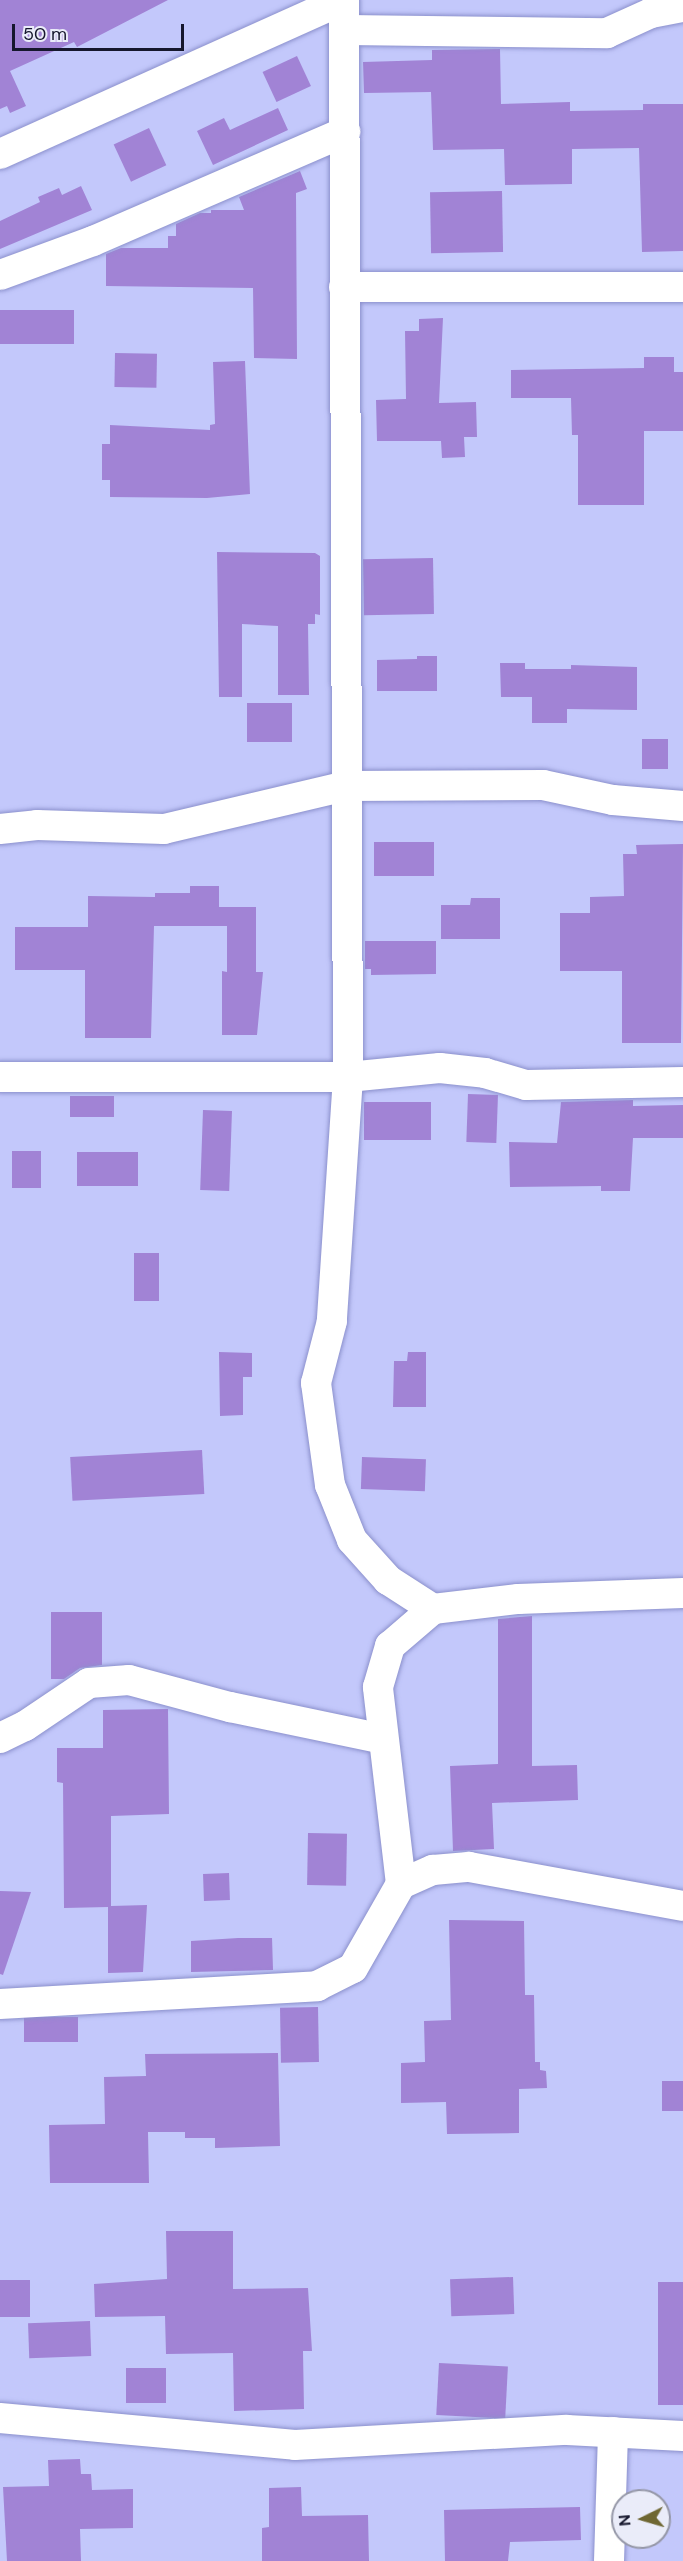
<!DOCTYPE html>
<style>
body{margin:0}
#map{position:relative;width:683px;height:2561px;overflow:hidden;background:#c3c8fb;font-family:"DM Sans",sans-serif}
div>[style]{position:absolute}
[style*='--x']{left:calc(var(--x)*1px);top:calc(var(--y)*1px);width:calc(var(--w)*1px);rotate:calc(var(--a)*1deg)}
.building>*{inset:0;background:#a183d5;transform-origin:0 0}
.roads{filter:drop-shadow(0 0 2px #8b90cc) drop-shadow(0 0 2px #8b90cc)}
.minor>*{height:30px;margin:-15px;padding:0 15px;transform-origin:15px;border-radius:15px;background:#fff}
span{translate:-50% -50%;white-space:nowrap;text-align:center;line-height:1.15;-webkit-text-stroke:6px #eaecf9;paint-order:stroke}
.north{position:absolute;left:611px;top:2489px;width:60px;height:60px;box-sizing:border-box;background:#eaecf9;border:2px solid #9597a7;border-radius:50%;rotate:265deg;font-size:16px;font-weight:700;line-height:24px;text-align:center;color:#16172d}
.north::after{content:'';display:block;margin:auto;width:21px;height:27px;background:#6f6733;clip-path:polygon(50% 0,100% 100%,50% 72%,0 100%)}
.scale{position:absolute;left:12px;top:24px;width:172px;height:27px;box-sizing:border-box;border:3px solid #16172d;border-top:0;padding-left:8px;font-size:18px;line-height:21px;white-space:nowrap;color:#16172d;-webkit-text-stroke:4px #eaecf9;paint-order:stroke}
</style>
<div id="map">
<div class="building">
<i style="clip-path:polygon(0 0,168px 0,77px 47px,74px 42px,10px 71px,26px 106px,10px 113px,7px 106px,0 109px)"></i>
<i style="clip-path:polygon(500px 49px,501px 104px,570px 102px,570px 111px,643px 110px,643px 104px,683px 104px,683px 251px,642px 252px,639px 148px,572px 149px,572px 184px,505px 185px,504px 149px,433px 150px,431px 92px,364px 93px,363px 62px,432px 60px,432px 50px)"></i>
<i style="left:297px;top:56px;width:33px;height:38px;rotate:65deg"></i>
<i style="clip-path:polygon(278px 108px,288px 130px,213px 165px,197px 131px,224px 118px,230px 130px)"></i>
<i style="left:149px;top:128px;width:41px;height:39px;rotate:65deg"></i>
<i style="clip-path:polygon(300px 171px,307px 189px,296px 193px,297px 359px,254px 358px,253px 288px,106px 286px,106px 254px,121px 248px,168px 248px,168px 236px,176px 236px,176px 224px,200px 213px,211px 213px,211px 210px,244px 210px,239px 197px)"></i>
<i style="clip-path:polygon(81px 186px,92px 210px,0 249px,0 221px,40px 202px,38px 197px,59px 188px,62px 195px)"></i>
<i style="left:502px;top:191px;width:61px;height:72px;rotate:89deg"></i>
<i style="left:0;top:310px;width:74px;height:34px"></i>
<i style="clip-path:polygon(443px 318px,439px 403px,476px 402px,477px 437px,464px 437px,465px 457px,442px 458px,441px 441px,377px 441px,376px 400px,406px 399px,405px 331px,419px 331px,419px 319px)"></i>
<i style="left:115px;top:353px;width:42px;height:34px;rotate:1deg"></i>
<i style="clip-path:polygon(644px 357px,674px 357px,674px 372px,683px 372px,683px 431px,644px 431px,644px 505px,578px 505px,578px 435px,572px 435px,571px 398px,511px 398px,511px 370px,644px 368px)"></i>
<i style="clip-path:polygon(245px 361px,250px 494px,207px 498px,110px 497px,110px 480px,102px 480px,102px 444px,110px 444px,110px 425px,210px 430px,210px 425px,215px 424px,213px 362px)"></i>
<i style="clip-path:polygon(217px 552px,315px 553px,320px 556px,320px 615px,315px 614px,315px 624px,308px 624px,309px 695px,278px 695px,278px 626px,242px 624px,242px 697px,219px 697px)"></i>
<i style="left:433px;top:558px;width:56px;height:70px;rotate:89deg"></i>
<i style="clip-path:polygon(417px 656px,437px 656px,437px 691px,377px 691px,377px 660px,417px 659px)"></i>
<i style="clip-path:polygon(500px 663px,525px 663px,525px 669px,571px 669px,571px 665px,637px 667px,637px 710px,567px 709px,567px 723px,532px 723px,532px 697px,501px 697px)"></i>
<i style="left:247px;top:703px;width:45px;height:39px"></i>
<i style="left:642px;top:739px;width:26px;height:30px"></i>
<i style="left:434px;top:842px;width:34px;height:60px;rotate:90deg"></i>
<i style="clip-path:polygon(683px 844px,681px 1043px,622px 1043px,622px 971px,560px 971px,560px 913px,590px 913px,590px 897px,624px 896px,623px 854px,637px 854px,636px 845px)"></i>
<i style="clip-path:polygon(190px 886px,219px 886px,219px 907px,256px 907px,256px 972px,263px 972px,257px 1035px,222px 1035px,222px 971px,227px 972px,227px 926px,154px 926px,151px 1038px,85px 1038px,85px 970px,15px 970px,15px 927px,88px 927px,88px 896px,155px 897px,155px 893px,190px 893px)"></i>
<i style="clip-path:polygon(471px 898px,500px 898px,500px 939px,441px 939px,441px 905px,470px 905px)"></i>
<i style="clip-path:polygon(365px 941px,436px 941px,436px 974px,371px 975px,371px 969px,365px 969px)"></i>
<i style="left:468px;top:1094px;width:30px;height:48px;rotate:2deg"></i>
<i style="left:70px;top:1096px;width:44px;height:21px"></i>
<i style="clip-path:polygon(633px 1100px,633px 1106px,683px 1105px,683px 1138px,633px 1138px,630px 1191px,601px 1191px,601px 1186px,510px 1187px,509px 1142px,557px 1143px,561px 1102px)"></i>
<i style="left:364px;top:1102px;width:67px;height:38px"></i>
<i style="left:203px;top:1110px;width:29px;height:80px;rotate:2deg"></i>
<i style="left:12px;top:1151px;width:29px;height:37px"></i>
<i style="left:77px;top:1152px;width:61px;height:34px"></i>
<i style="left:134px;top:1253px;width:25px;height:48px"></i>
<i style="clip-path:polygon(219px 1352px,252px 1353px,252px 1377px,243px 1377px,243px 1415px,220px 1416px)"></i>
<i style="clip-path:polygon(408px 1352px,426px 1352px,426px 1407px,393px 1407px,394px 1361px,407px 1361px)"></i>
<i style="left:202px;top:1450px;width:44px;height:132px;rotate:87deg"></i>
<i style="left:362px;top:1457px;width:64px;height:32px;rotate:2deg"></i>
<i style="clip-path:polygon(51px 1612px,102px 1612px,102px 1665px,80px 1668px,64px 1679px,51px 1679px)"></i>
<i style="clip-path:polygon(532px 1616px,532px 1766px,577px 1765px,578px 1800px,492px 1803px,494px 1849px,453px 1851px,450px 1766px,498px 1764px,498px 1619px)"></i>
<i style="clip-path:polygon(168px 1709px,169px 1814px,111px 1816px,111px 1906px,147px 1905px,143px 1972px,108px 1973px,108px 1907px,64px 1908px,63px 1783px,57px 1782px,57px 1748px,103px 1748px,103px 1710px)"></i>
<i style="left:308px;top:1833px;width:39px;height:52px;rotate:1deg"></i>
<i style="left:229px;top:1873px;width:27px;height:26px;rotate:88deg"></i>
<i style="clip-path:polygon(0 1891px,31px 1892px,3px 1975px,0 1974px)"></i>
<i style="clip-path:polygon(449px 1920px,524px 1921px,525px 1995px,534px 1995px,535px 2062px,540px 2062px,540px 2070px,546px 2071px,547px 2088px,519px 2089px,519px 2133px,447px 2134px,446px 2102px,401px 2103px,401px 2063px,425px 2062px,424px 2021px,451px 2020px)"></i>
<i style="clip-path:polygon(238px 1938px,272px 1938px,273px 1970px,191px 1972px,191px 1941px)"></i>
<i style="left:318px;top:2007px;width:55px;height:38px;rotate:89deg"></i>
<i style="left:78px;top:2017px;width:25px;height:54px;rotate:90deg"></i>
<i style="clip-path:polygon(278px 2053px,280px 2146px,215px 2148px,215px 2138px,185px 2138px,185px 2132px,148px 2132px,149px 2183px,50px 2183px,49px 2125px,105px 2124px,104px 2077px,146px 2076px,145px 2054px)"></i>
<i style="left:662px;top:2081px;width:21px;height:30px"></i>
<i style="clip-path:polygon(166px 2231px,233px 2231px,233px 2289px,308px 2288px,312px 2351px,303px 2351px,304px 2409px,234px 2411px,233px 2353px,166px 2354px,165px 2316px,95px 2317px,94px 2284px,167px 2279px)"></i>
<i style="left:513px;top:2277px;width:37px;height:63px;rotate:88deg"></i>
<i style="left:0;top:2280px;width:30px;height:37px"></i>
<i style="left:683px;top:2282px;width:123px;height:25px;rotate:90deg"></i>
<i style="left:90px;top:2321px;width:35px;height:62px;rotate:88deg"></i>
<i style="left:439px;top:2363px;width:69px;height:52px;rotate:3deg"></i>
<i style="left:126px;top:2368px;width:40px;height:35px"></i>
<i style="clip-path:polygon(80px 2459px,81px 2474px,91px 2474px,92px 2490px,133px 2489px,133px 2528px,80px 2529px,81px 2561px,7px 2561px,3px 2487px,49px 2486px,48px 2460px)"></i>
<i style="clip-path:polygon(301px 2487px,302px 2516px,368px 2515px,369px 2561px,262px 2561px,262px 2528px,269px 2527px,269px 2488px)"></i>
<i style="clip-path:polygon(580px 2507px,581px 2540px,510px 2542px,508px 2561px,445px 2561px,444px 2510px)"></i>
</div>
<div class="roads">
<div class="minor">
<i style="--x:344;--y:0;--w:1077;--a:89.79"></i>
<i style="--x:348;--y:1077;--w:245;--a:93.8"></i>
<i style="--x:332;--y:1321;--w:64;--a:104.5"></i>
<i style="--x:316;--y:1383;--w:103;--a:82.2"></i>
<i style="--x:330;--y:1485;--w:59;--a:68.2"></i>
<i style="--x:352;--y:1540;--w:54;--a:48"></i>
<i style="--x:388;--y:1580;--w:54;--a:32.8"></i>
<i style="--x:347;--y:30;--w:260;--a:0.7"></i>
<i style="--x:607;--y:33;--w:48;--a:-24.4"></i>
<i style="--x:651;--y:13;--w:33;--a:-11"></i>
<i style="--x:0;--y:154;--w:376;--a:-24.2"></i>
<i style="--x:0;--y:275;--w:99;--a:-20.1"></i>
<i style="--x:93;--y:241;--w:275;--a:-23.4"></i>
<i style="--x:344;--y:287;--w:339;--a:0"></i>
<i style="--x:0;--y:829;--w:37;--a:-6"></i>
<i style="--x:37;--y:825;--w:127;--a:1.8"></i>
<i style="--x:164;--y:829;--w:187;--a:-13.3"></i>
<i style="--x:346;--y:786;--w:197;--a:-0.3"></i>
<i style="--x:543;--y:785;--w:72;--a:12.1"></i>
<i style="--x:613;--y:800;--w:70;--a:4.9"></i>
<i style="--x:0;--y:1077;--w:348;--a:0"></i>
<i style="--x:348;--y:1077;--w:92;--a:-5.6"></i>
<i style="--x:440;--y:1068;--w:45;--a:6.3"></i>
<i style="--x:485;--y:1073;--w:43;--a:16.3"></i>
<i style="--x:526;--y:1085;--w:157;--a:-1.1"></i>
<i style="--x:0;--y:1738;--w:28;--a:-26"></i>
<i style="--x:25;--y:1726;--w:77;--a:-33.9"></i>
<i style="--x:89;--y:1683;--w:40;--a:-4.3"></i>
<i style="--x:129;--y:1680;--w:105;--a:15"></i>
<i style="--x:230;--y:1707;--w:156;--a:11.8"></i>
<i style="--x:401;--y:1884;--w:198;--a:-96.7"></i>
<i style="--x:378;--y:1687;--w:43;--a:-73.7"></i>
<i style="--x:390;--y:1646;--w:57;--a:-40.7"></i>
<i style="--x:433;--y:1609;--w:86;--a:-6.7"></i>
<i style="--x:518;--y:1599;--w:165;--a:-2.1"></i>
<i style="--x:0;--y:2004;--w:318;--a:-3.2"></i>
<i style="--x:317;--y:1986;--w:40;--a:-26.6"></i>
<i style="--x:353;--y:1968;--w:97;--a:-60.3"></i>
<i style="--x:401;--y:1884;--w:35;--a:-24"></i>
<i style="--x:433;--y:1870;--w:36;--a:-5"></i>
<i style="--x:469;--y:1867;--w:218;--a:10.3"></i>
<i style="--x:0;--y:2418;--w:296;--a:5.2"></i>
<i style="--x:295;--y:2445;--w:272;--a:-3.2"></i>
<i style="--x:567;--y:2430;--w:116;--a:3"></i>
<i style="--x:609;--y:2561;--w:129;--a:-88.2"></i>
</div>
</div>
<div class="north">N</div>
<div class="scale">50 m</div>
</div>
